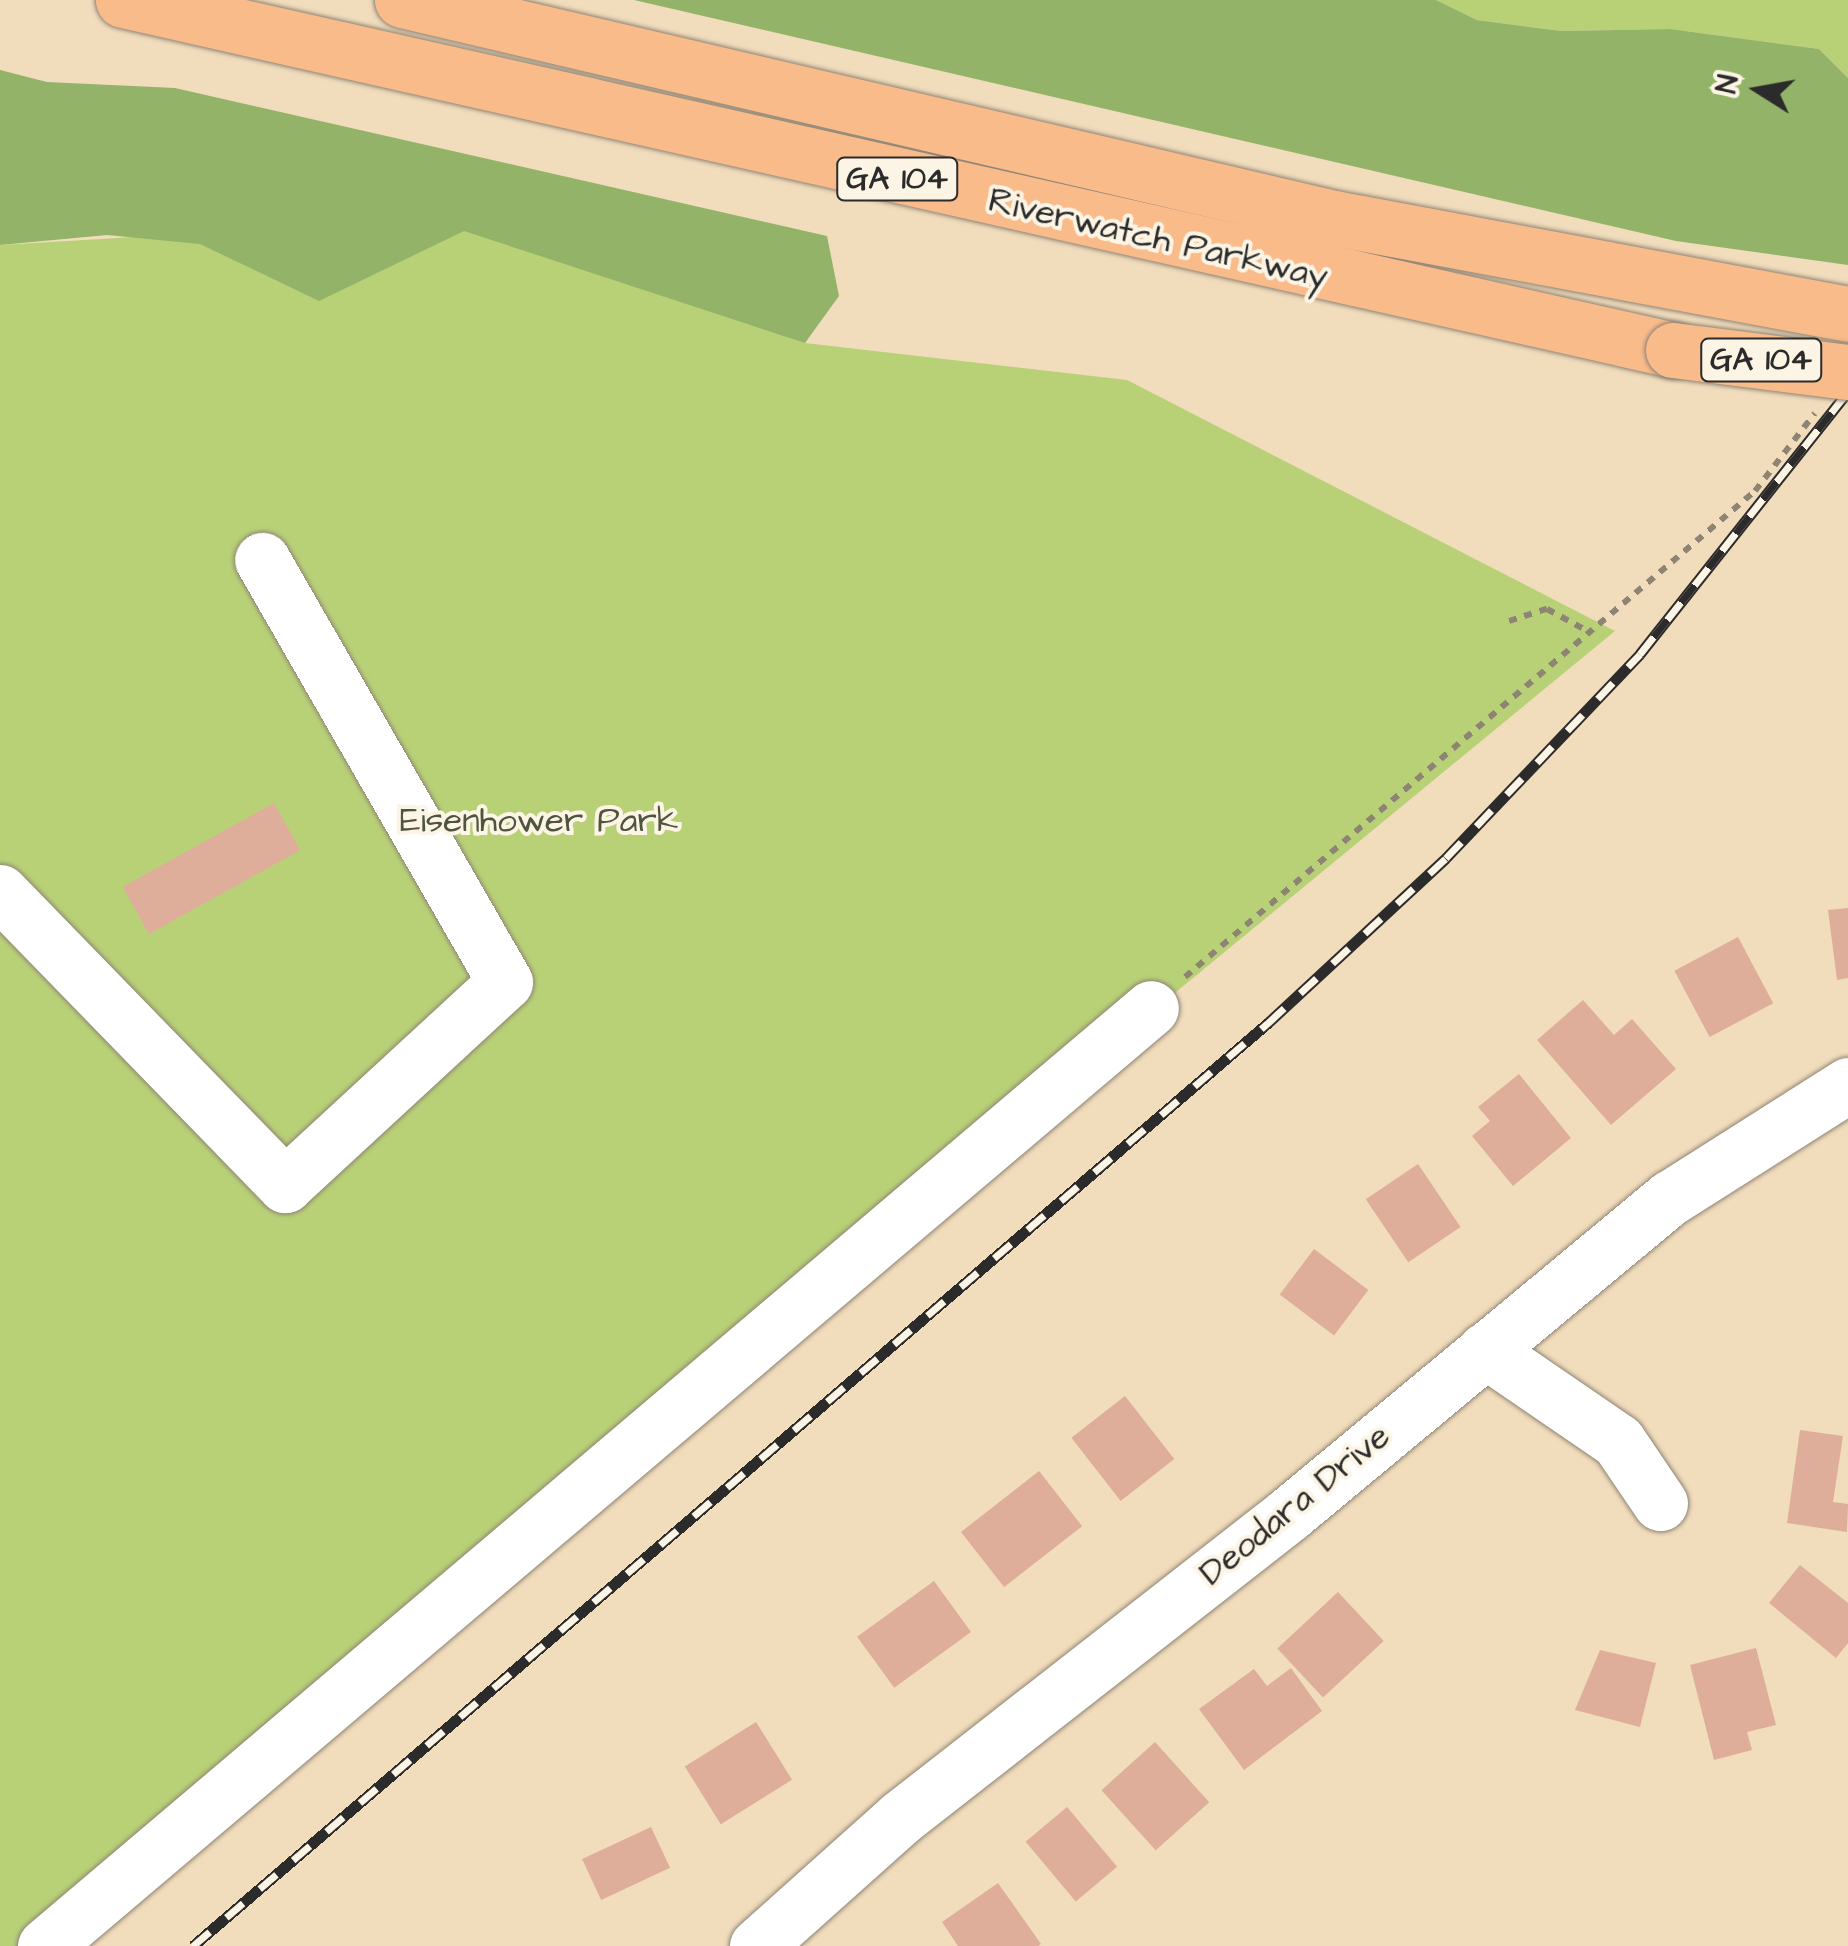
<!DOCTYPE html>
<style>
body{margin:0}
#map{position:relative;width:1848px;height:1946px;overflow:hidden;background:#f1dcbc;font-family:"Architects Daughter",sans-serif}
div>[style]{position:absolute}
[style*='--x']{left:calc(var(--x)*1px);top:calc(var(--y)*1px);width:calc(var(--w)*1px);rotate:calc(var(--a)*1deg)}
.green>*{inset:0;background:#b8d177}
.forest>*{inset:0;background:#92b368}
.building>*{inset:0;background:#deae9a;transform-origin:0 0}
.path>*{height:6px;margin-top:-3px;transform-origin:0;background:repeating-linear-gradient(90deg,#8e8474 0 8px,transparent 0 16px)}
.roads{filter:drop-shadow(0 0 2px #8e8474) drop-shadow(0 0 2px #8e8474)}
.minor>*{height:55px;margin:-27.5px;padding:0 27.5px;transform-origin:27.5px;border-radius:27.5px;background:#fff}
.major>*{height:55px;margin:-27.5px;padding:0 27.5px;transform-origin:27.5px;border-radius:27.5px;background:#fabb8b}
.rail>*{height:11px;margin-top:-5.5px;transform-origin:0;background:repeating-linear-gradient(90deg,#fcf5e5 0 22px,#2b2b2b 0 44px);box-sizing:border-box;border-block:2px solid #2b2b2b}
.bridges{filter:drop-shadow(0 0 2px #8e8474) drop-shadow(0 0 2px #8e8474)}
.major-bridge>*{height:55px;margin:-27.5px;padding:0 27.5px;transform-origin:27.5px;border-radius:27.5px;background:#fabb8b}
span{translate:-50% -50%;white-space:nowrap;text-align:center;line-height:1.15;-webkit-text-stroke:8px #fcf5e5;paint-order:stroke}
.shield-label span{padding:2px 8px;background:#fcf5e5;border:2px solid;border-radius:8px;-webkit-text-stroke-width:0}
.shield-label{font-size:32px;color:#2b2b2b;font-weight:700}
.street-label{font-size:35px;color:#2b2b2b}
.park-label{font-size:35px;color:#4e543e}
.north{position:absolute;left:1708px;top:40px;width:100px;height:100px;-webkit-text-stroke:8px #fcf5e5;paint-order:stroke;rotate:281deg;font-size:28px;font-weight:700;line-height:40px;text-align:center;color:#2b2b2b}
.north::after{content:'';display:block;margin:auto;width:35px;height:45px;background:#2b2b2b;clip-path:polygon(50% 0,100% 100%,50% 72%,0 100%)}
</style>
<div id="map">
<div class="green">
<i style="clip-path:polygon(1436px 0,1848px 0,1848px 78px,1819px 49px,1670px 29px,1561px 31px,1477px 20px)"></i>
<i style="clip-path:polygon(450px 218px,805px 343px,1127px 380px,1615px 631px,1052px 1094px,55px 1946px,0 1946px,0 245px)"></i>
</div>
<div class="forest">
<i style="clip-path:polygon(634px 0,1436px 0,1477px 20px,1561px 31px,1670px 29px,1819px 49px,1848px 78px,1848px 265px,1676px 241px)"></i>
<i style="clip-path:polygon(0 70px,47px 82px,175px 88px,827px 236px,839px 296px,805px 343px,464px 231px,319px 301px,200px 244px,107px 235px,0 245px)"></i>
</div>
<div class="building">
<i style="left:274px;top:803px;width:54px;height:173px;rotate:61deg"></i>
<i style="clip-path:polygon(1848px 908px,1848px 978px,1837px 980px,1828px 910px)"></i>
<i style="left:1738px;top:937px;width:75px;height:72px;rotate:62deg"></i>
<i style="clip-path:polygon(1583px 1000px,1614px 1035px,1632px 1019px,1676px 1069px,1611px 1125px,1537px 1040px)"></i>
<i style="clip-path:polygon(1519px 1074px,1571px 1138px,1513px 1186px,1472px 1136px,1490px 1121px,1478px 1107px)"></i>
<i style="left:1418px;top:1164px;width:76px;height:63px;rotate:56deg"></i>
<i style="left:1314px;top:1249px;width:68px;height:57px;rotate:37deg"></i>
<i style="left:1125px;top:1396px;width:80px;height:68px;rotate:52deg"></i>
<i style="clip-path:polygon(1800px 1430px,1843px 1436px,1833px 1502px,1848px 1504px,1847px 1532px,1787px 1523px)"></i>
<i style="left:1039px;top:1471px;width:70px;height:99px;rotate:52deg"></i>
<i style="clip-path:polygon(1800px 1565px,1848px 1603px,1848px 1643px,1836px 1658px,1769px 1603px)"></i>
<i style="left:934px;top:1581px;width:63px;height:95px;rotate:54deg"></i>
<i style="left:1338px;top:1592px;width:67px;height:83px;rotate:47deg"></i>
<i style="clip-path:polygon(1756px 1648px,1776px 1725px,1747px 1732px,1752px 1750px,1714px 1760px,1690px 1665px)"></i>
<i style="clip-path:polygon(1600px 1650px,1656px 1663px,1640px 1727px,1575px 1710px)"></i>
<i style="clip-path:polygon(1291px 1668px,1322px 1711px,1244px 1770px,1199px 1709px,1254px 1669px,1267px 1686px)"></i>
<i style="left:756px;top:1722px;width:68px;height:84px;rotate:58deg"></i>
<i style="left:1155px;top:1742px;width:81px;height:72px;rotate:48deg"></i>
<i style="left:1067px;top:1807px;width:78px;height:54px;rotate:50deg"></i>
<i style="left:651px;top:1827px;width:45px;height:76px;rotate:65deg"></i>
<i style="clip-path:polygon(998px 1883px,1041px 1944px,1038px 1946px,958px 1946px,942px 1922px)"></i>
</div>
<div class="path">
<i style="--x:1509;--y:621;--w:40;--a:-18"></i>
<i style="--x:1547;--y:609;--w:50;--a:28.6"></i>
<i style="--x:1185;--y:977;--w:749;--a:-40.45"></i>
<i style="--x:1755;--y:491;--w:98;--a:-52.4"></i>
</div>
<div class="roads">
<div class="minor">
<i style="--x:0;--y:892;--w:409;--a:45.8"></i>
<i style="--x:285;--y:1185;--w:299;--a:-42.7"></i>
<i style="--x:505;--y:982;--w:487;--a:-119.9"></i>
<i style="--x:1485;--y:1350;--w:161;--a:34.4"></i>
<i style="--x:1618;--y:1441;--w:75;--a:55.9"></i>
<i style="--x:45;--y:1946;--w:1450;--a:-40.3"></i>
<i style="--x:757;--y:1946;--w:192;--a:-41.8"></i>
<i style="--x:900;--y:1818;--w:494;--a:-38"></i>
<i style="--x:1289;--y:1514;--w:495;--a:-39.7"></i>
<i style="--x:1670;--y:1198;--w:211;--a:-32.4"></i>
</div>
<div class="major">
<i style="--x:123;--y:0;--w:1589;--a:12.72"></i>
<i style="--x:402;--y:0;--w:957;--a:13.17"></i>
<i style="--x:1334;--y:218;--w:523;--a:10.58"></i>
</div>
</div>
<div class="rail">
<i style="--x:193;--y:1946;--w:1417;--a:-40.65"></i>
<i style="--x:1268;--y:1023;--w:243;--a:-42.8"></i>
<i style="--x:1446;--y:858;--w:282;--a:-46.4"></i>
<i style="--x:1640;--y:654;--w:335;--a:-51.6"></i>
</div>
<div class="bridges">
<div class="major-bridge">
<i style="--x:1673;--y:350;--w:176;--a:7.2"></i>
</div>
</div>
<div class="shield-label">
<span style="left:897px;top:179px">GA 104</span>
<span style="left:1761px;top:360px">GA 104</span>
</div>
<div class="street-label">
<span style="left:1158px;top:239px;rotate:13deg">Riverwatch Parkway</span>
<span style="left:1295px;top:1505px;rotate:-39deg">Deodara Drive</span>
</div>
<div class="park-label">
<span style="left:539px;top:821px">Eisenhower Park</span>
</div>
<div class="north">N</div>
</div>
